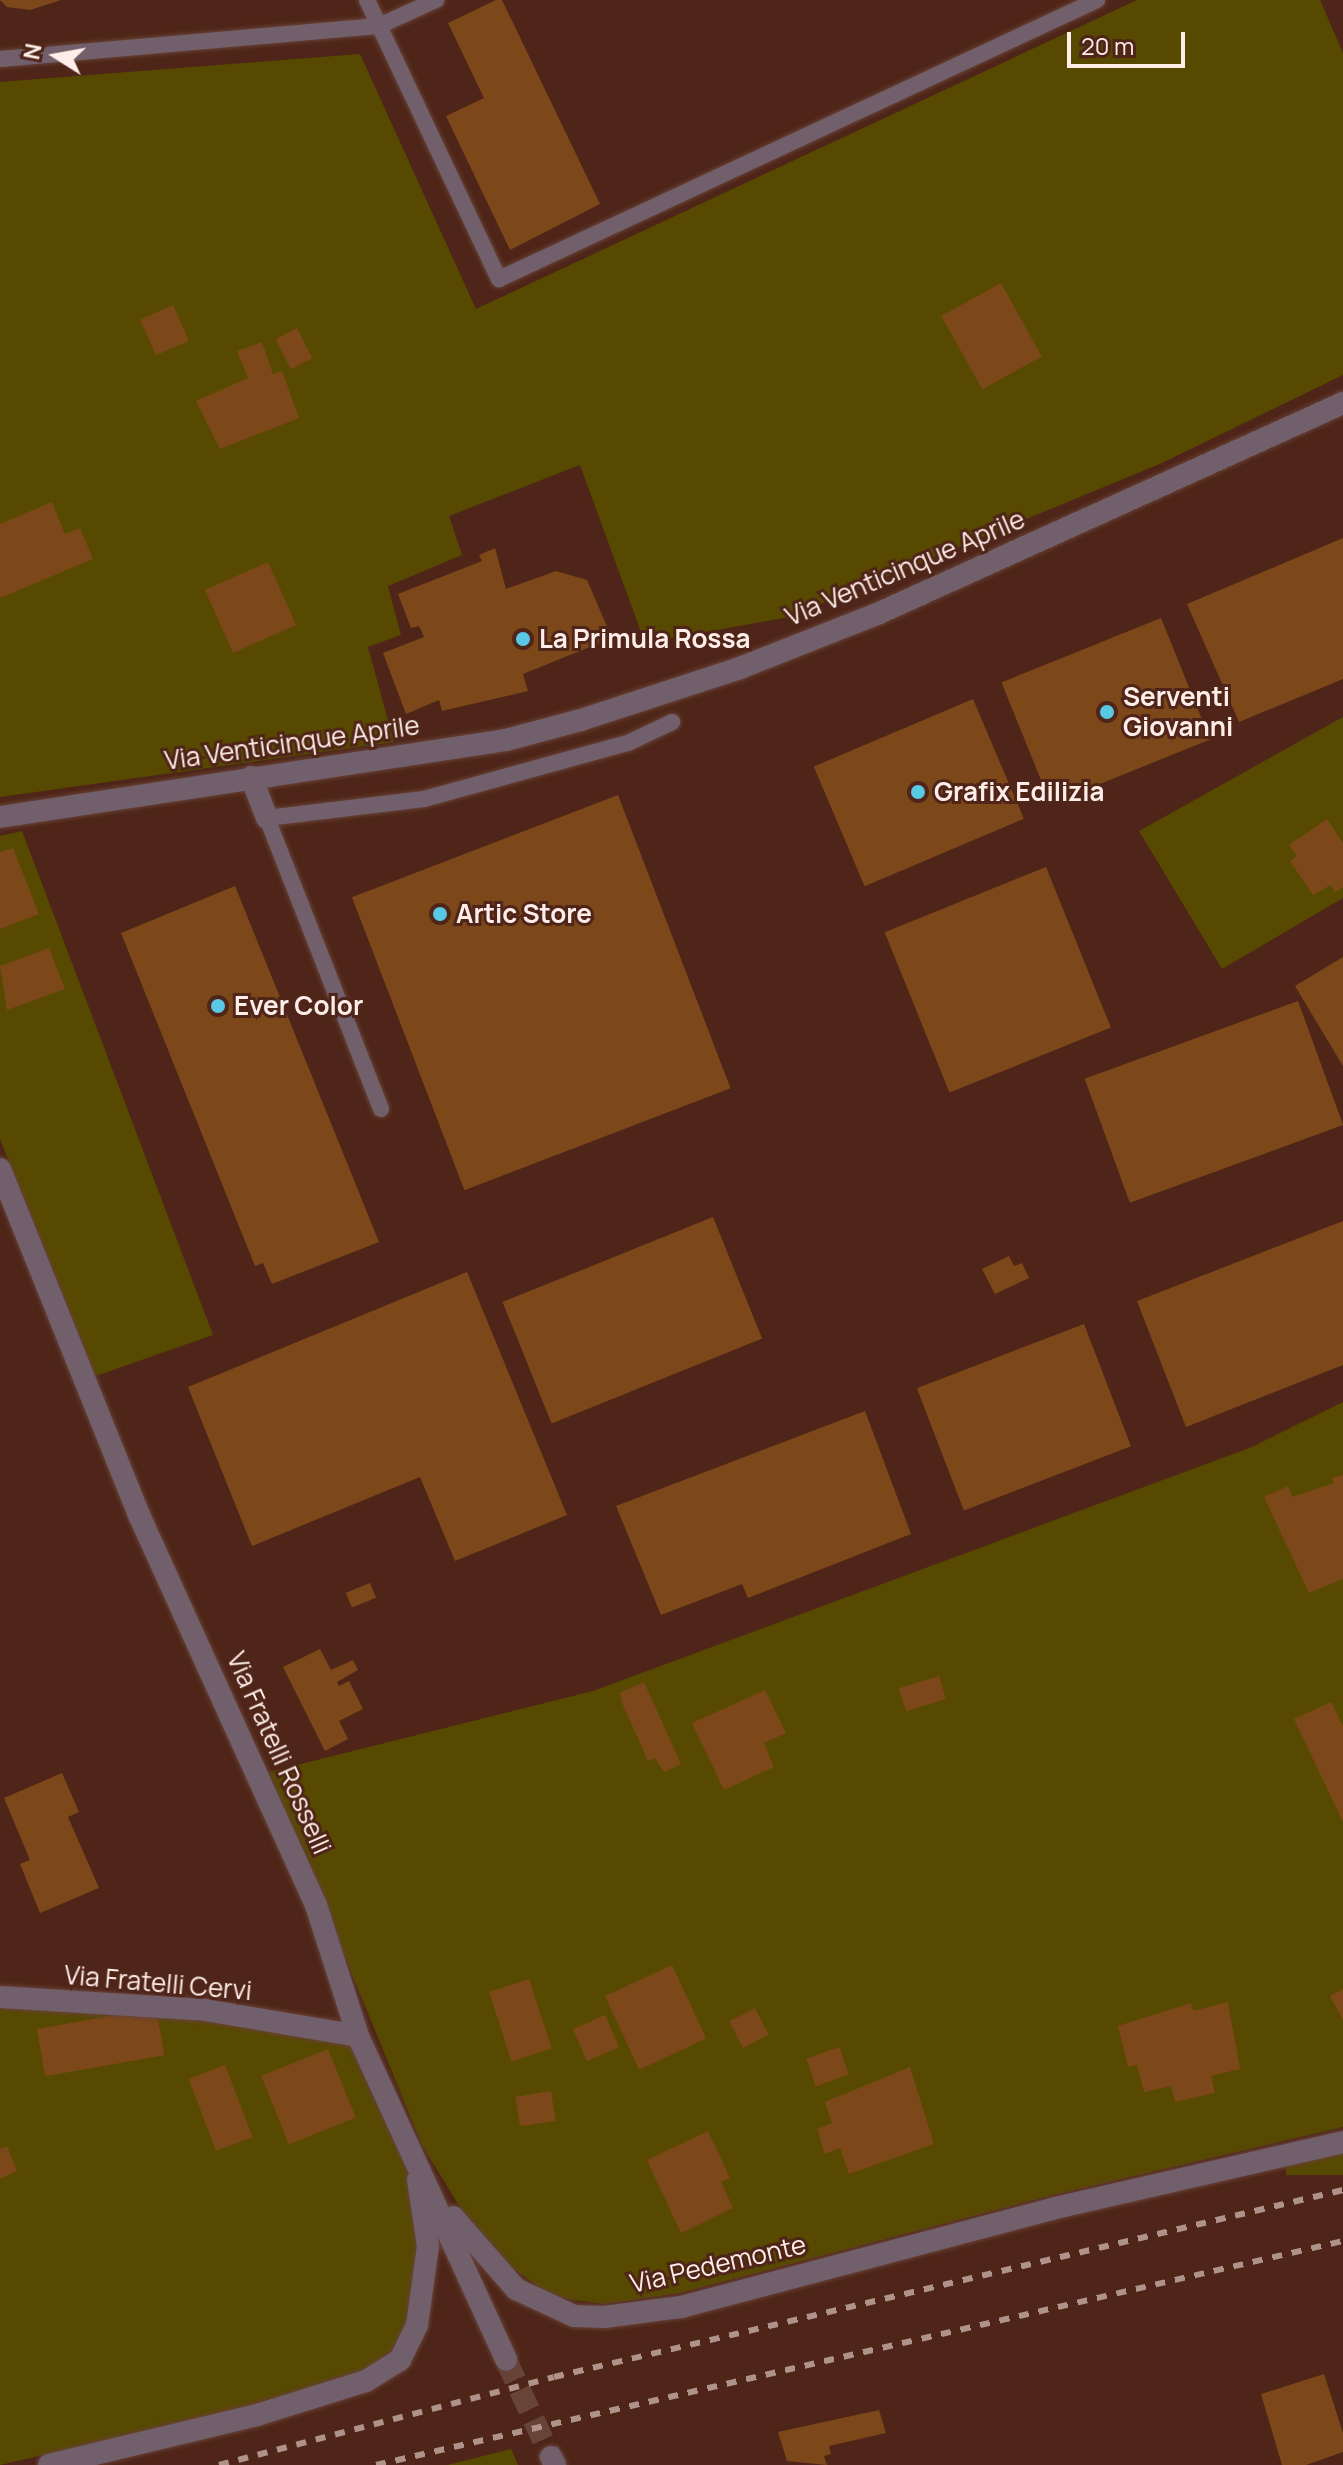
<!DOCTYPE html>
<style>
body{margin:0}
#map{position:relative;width:1343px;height:2465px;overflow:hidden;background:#4e2518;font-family:Manrope,sans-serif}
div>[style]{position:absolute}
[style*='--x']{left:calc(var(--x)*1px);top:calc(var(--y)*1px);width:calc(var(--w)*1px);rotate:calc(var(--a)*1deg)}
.green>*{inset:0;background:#574900;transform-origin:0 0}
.building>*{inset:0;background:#7d4819;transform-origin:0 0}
.minor-tunnel>*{height:22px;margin-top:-11px;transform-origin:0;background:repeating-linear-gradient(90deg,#684337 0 22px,transparent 0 33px)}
.roads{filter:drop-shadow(0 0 2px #674135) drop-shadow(0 0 2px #674135)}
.service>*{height:16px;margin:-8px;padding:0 8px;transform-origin:8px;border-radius:8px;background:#715f6b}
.minor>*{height:22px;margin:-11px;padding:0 11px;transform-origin:11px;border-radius:11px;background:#715f6b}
.rail>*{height:6px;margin-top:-3px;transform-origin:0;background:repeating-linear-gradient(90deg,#af938a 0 10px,transparent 0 20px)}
.dots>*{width:22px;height:22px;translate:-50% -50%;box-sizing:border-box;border:4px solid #4e2518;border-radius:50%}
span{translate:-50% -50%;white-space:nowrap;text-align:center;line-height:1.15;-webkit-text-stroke:6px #4e2518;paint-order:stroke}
.street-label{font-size:26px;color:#feede8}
.poi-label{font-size:26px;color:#feede8;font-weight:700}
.left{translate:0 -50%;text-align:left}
.north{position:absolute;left:16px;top:16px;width:80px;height:80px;-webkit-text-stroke:6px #4e2518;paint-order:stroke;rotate:281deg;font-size:22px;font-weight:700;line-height:32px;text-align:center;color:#feede8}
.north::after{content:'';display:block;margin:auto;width:28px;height:36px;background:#feede8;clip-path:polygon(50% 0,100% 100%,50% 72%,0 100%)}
.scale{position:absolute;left:1067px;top:32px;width:118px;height:36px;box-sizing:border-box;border:4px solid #feede8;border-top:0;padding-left:10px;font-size:24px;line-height:28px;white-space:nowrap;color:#feede8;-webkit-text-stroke:6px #4e2518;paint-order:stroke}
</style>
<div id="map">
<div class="green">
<i style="clip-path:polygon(1137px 0,1320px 0,1343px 53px,1343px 375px,1162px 463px,789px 617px,645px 643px,580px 465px,449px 516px,462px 555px,388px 586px,401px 635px,368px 647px,394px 742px,0 797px,0 82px,360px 54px,476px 309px)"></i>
<i style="clip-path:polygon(1343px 717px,1343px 898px,1222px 969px,1139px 831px)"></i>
<i style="clip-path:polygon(22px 831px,213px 1335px,93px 1377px,0 1139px,0 836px)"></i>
<i style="clip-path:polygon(1343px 1402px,1343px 2127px,1053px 2195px,680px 2293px,604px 2304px,553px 2297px,500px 2259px,472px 2227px,422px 2145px,269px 1772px,593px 1691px,1252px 1447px)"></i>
<i style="clip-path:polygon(0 2006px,204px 2019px,353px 2044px,405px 2154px,419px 2246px,409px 2322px,393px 2354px,363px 2373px,254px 2406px,0 2465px)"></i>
<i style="left:1343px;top:2151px;width:24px;height:57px;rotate:90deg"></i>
<i style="clip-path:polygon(511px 2449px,518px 2465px,447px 2465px)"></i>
</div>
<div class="building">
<i style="clip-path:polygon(0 0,61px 0,30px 10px,7px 7px)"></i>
<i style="clip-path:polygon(496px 0,502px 0,600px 204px,510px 250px,446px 116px,484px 98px,448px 23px)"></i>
<i style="left:1001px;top:283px;width:84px;height:68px;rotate:61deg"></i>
<i style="left:173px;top:305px;width:39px;height:36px;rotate:66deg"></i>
<i style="left:297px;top:328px;width:34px;height:24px;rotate:63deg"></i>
<i style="clip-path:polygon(262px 342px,273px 374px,282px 371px,299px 418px,220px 449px,196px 401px,248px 378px,237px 351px)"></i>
<i style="clip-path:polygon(52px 502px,65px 534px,80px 528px,93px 559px,0 598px,0 524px)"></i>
<i style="clip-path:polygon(1343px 538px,1343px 679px,1239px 722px,1187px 604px)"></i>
<i style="clip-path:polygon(495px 548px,506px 589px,556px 571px,587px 580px,612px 638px,523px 674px,528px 691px,442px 711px,439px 700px,406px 714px,383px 653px,424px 637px,419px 626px,411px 628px,398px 594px,482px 561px,479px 555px)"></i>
<i style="left:268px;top:562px;width:69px;height:69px;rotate:66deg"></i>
<i style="left:1161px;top:618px;width:131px;height:172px;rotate:68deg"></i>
<i style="left:973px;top:699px;width:130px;height:173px;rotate:67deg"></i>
<i style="left:618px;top:795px;width:314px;height:285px;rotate:69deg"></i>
<i style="clip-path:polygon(1327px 819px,1343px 843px,1343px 887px,1335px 892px,1331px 885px,1313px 895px,1290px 861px,1297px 856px,1289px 845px)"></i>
<i style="clip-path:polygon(13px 848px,39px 914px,0 929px,0 852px)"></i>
<i style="left:1046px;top:867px;width:173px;height:174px;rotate:68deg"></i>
<i style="clip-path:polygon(235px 886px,379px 1242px,272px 1284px,263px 1263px,255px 1266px,121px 933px)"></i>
<i style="clip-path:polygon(49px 948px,65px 989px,7px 1010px,0 966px)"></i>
<i style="clip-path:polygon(1343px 957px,1343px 1066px,1295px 986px)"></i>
<i style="left:1298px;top:1001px;width:132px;height:227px;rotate:70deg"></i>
<i style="left:713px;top:1217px;width:131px;height:227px;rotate:68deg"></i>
<i style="clip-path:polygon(1343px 1221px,1343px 1365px,1186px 1427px,1137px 1301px)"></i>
<i style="clip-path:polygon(1009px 1256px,1014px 1266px,1022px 1263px,1029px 1278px,995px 1294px,982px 1269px)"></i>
<i style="clip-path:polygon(467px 1272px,567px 1515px,455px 1561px,420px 1477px,252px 1546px,188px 1387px)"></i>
<i style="left:1084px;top:1324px;width:131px;height:179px;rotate:69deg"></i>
<i style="clip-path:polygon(865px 1411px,911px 1534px,748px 1598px,742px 1584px,661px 1615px,616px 1506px)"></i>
<i style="clip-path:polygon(1343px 1475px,1343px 1579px,1309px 1593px,1264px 1497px,1288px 1486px,1292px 1497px,1334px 1483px,1332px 1478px)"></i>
<i style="left:370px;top:1583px;width:16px;height:26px;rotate:68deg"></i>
<i style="clip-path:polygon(320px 1649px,331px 1670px,353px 1660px,358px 1670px,337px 1682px,339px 1686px,349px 1681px,363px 1709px,339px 1721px,348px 1739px,325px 1751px,283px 1667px)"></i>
<i style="left:939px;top:1676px;width:24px;height:42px;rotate:73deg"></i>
<i style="clip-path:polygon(644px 1682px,681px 1764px,664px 1772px,655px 1758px,648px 1761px,622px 1703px,620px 1693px)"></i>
<i style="clip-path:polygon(765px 1690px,786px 1733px,764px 1743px,774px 1767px,724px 1790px,692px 1723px)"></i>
<i style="clip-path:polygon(1331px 1702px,1343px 1726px,1343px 1822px,1294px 1719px)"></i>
<i style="clip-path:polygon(62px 1773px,79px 1812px,68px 1817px,99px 1888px,40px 1913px,20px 1864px,30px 1860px,4px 1798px)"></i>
<i style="left:672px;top:1965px;width:81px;height:74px;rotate:65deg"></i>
<i style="left:529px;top:1979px;width:73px;height:42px;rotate:72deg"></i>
<i style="clip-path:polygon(1343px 1989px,1343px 2020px,1330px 1996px)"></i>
<i style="clip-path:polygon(1228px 2002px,1240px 2069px,1211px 2076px,1215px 2093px,1175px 2102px,1171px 2086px,1144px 2092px,1137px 2065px,1128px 2067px,1118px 2026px,1191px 2003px,1193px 2011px)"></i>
<i style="left:156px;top:2008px;width:48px;height:121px;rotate:80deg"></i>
<i style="left:755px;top:2008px;width:30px;height:29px;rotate:63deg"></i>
<i style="left:605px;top:2015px;width:35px;height:35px;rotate:66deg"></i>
<i style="left:839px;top:2047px;width:29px;height:35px;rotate:70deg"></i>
<i style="left:328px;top:2049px;width:74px;height:72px;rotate:68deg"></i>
<i style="left:225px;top:2065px;width:77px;height:39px;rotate:69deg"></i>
<i style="clip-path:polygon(910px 2067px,934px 2144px,849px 2174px,840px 2148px,825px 2154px,817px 2129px,832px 2123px,825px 2102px)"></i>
<i style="left:551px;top:2091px;width:30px;height:36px;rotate:81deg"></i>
<i style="clip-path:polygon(708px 2131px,730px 2178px,721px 2182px,733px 2208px,681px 2233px,647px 2160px)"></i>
<i style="clip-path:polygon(7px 2146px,17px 2171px,0 2179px,0 2149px)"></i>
<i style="clip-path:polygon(1324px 2374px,1343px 2433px,1343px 2452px,1306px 2465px,1282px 2465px,1261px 2394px)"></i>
<i style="clip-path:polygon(879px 2410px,886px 2433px,829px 2446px,831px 2454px,824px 2456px,827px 2465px,787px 2461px,778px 2432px)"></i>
</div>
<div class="minor-tunnel">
<i style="--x:506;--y:2360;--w:107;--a:65.1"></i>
</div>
<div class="roads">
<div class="service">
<i style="--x:367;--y:0;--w:309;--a:64.7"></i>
<i style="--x:499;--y:279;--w:660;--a:-25.01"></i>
<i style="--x:0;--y:59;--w:380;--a:-5"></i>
<i style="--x:379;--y:26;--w:63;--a:-24.5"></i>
<i style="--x:381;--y:1109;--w:313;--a:-111.4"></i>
<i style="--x:267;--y:818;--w:158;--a:-6.9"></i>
<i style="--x:424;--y:799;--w:212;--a:-15.4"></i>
<i style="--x:628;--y:743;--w:49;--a:-25.5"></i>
</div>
<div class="minor">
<i style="--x:251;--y:777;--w:44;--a:68.7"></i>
<i style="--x:0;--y:817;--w:512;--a:-8.65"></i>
<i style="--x:506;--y:740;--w:78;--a:-14.9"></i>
<i style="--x:581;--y:720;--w:167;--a:-18.1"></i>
<i style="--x:740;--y:668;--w:147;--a:-21.5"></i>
<i style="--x:877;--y:614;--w:512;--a:-24.36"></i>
<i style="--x:0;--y:1169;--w:373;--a:68.1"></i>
<i style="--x:139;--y:1515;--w:428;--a:65.6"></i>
<i style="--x:316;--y:1905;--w:138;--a:72.2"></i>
<i style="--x:358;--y:2036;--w:356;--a:65.4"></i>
<i style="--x:0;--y:1997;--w:205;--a:3.6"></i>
<i style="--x:205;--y:2010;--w:155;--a:9.6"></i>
<i style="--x:453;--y:2217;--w:96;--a:48.8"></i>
<i style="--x:516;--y:2289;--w:64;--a:25"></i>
<i style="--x:574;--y:2316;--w:30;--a:2"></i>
<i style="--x:604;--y:2317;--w:78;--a:-7.4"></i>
<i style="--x:681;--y:2307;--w:387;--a:-14.8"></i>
<i style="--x:1055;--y:2208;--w:295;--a:-12.9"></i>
<i style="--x:551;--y:2457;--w:9;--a:63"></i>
<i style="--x:49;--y:2465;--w:214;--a:-13.5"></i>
<i style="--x:257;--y:2415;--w:114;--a:-17.3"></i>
<i style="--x:366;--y:2381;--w:40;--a:-32"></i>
<i style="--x:400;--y:2360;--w:39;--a:-64"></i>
<i style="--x:417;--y:2325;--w:80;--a:-82.1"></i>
<i style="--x:428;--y:2246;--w:67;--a:-98.6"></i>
</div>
</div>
<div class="rail">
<i style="--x:219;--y:2465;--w:346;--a:-14.7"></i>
<i style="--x:554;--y:2377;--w:811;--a:-13.33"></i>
<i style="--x:376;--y:2465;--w:993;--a:-13.04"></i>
</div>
<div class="dots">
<i style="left:523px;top:639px;background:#59c8e5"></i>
<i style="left:1107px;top:712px;background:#59c8e5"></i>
<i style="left:918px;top:792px;background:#59c8e5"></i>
<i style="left:440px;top:914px;background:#59c8e5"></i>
<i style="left:218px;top:1006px;background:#59c8e5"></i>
</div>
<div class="street-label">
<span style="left:905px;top:568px;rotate:-23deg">Via Venticinque Aprile</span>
<span style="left:292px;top:743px;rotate:-8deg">Via Venticinque Aprile</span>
<span style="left:279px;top:1753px;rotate:66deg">Via Fratelli Rosselli</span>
<span style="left:158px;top:1983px;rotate:5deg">Via Fratelli Cervi</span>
<span style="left:718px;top:2264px;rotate:-13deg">Via Pedemonte</span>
</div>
<div class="poi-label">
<span class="left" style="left:539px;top:639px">La Primula Rossa</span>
<span class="left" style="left:1123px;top:712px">Serventi<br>Giovanni</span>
<span class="left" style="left:934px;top:792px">Grafix Edilizia</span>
<span class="left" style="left:456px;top:914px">Artic Store</span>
<span class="left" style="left:234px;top:1006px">Ever Color</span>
</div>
<div class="north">N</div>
<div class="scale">20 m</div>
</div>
